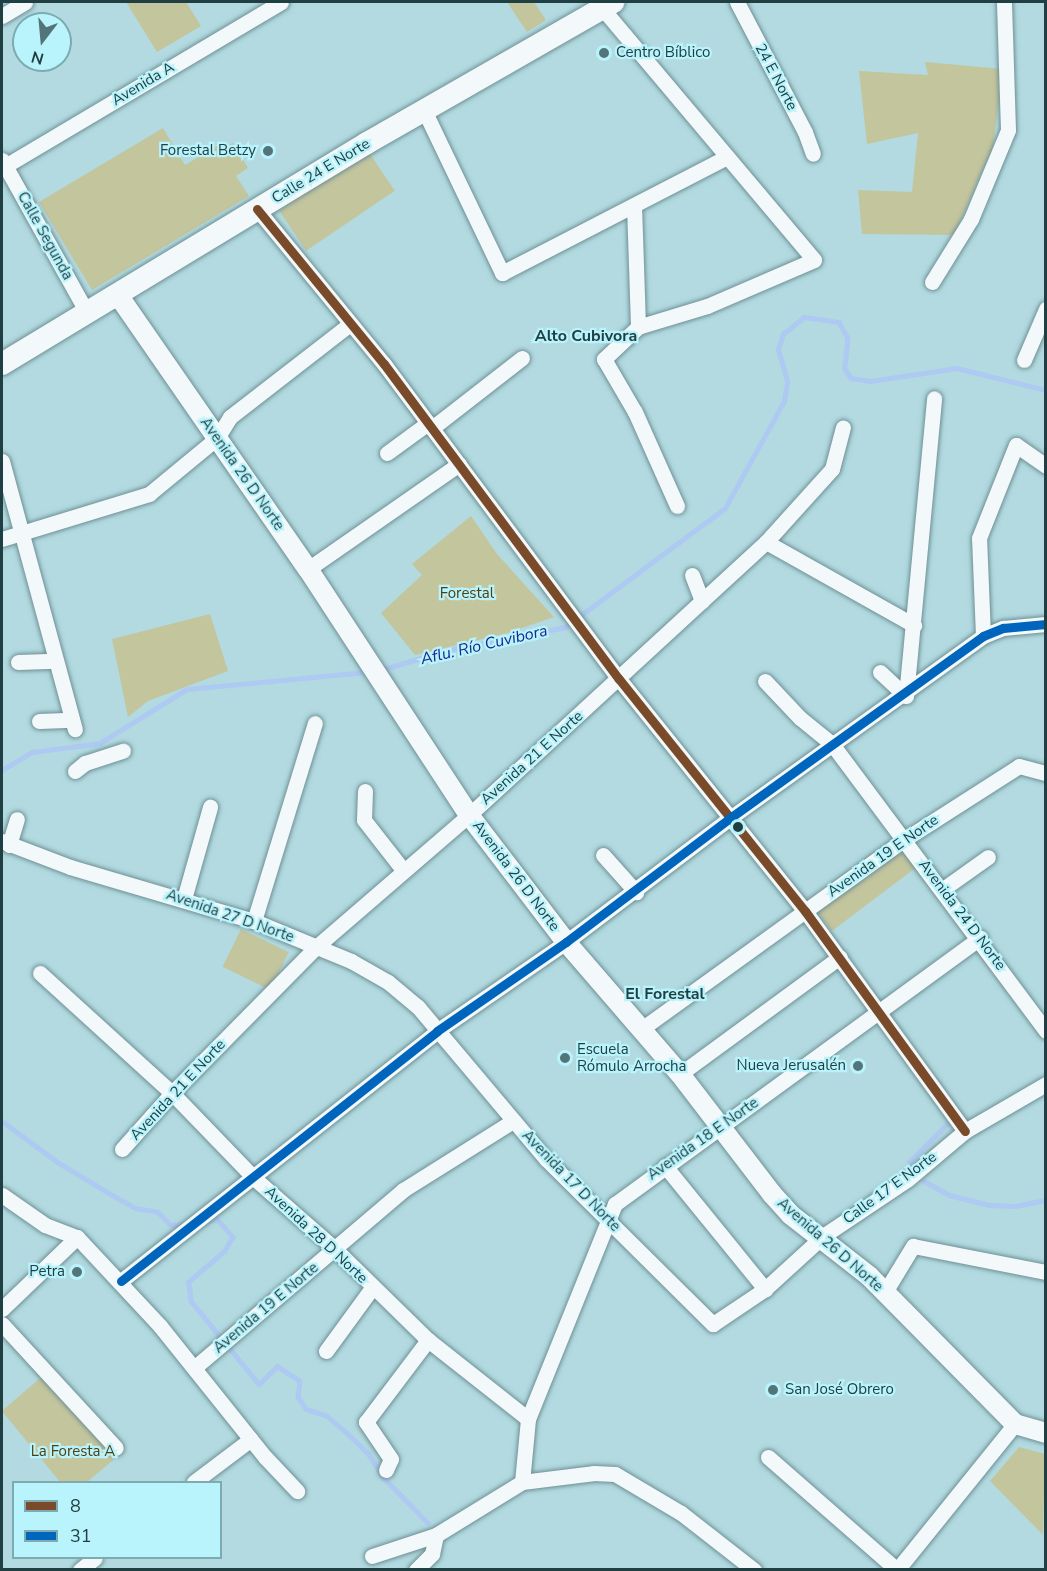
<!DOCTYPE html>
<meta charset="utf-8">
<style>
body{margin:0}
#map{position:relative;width:1047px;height:1571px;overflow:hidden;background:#b2dae0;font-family:"Nunito Sans",sans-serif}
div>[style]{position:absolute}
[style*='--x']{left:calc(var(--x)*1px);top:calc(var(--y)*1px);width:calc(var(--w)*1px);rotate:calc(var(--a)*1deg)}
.green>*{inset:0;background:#c3c59d;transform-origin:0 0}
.stream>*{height:4.5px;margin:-2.25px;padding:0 2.25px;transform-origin:2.25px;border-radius:2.25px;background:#aec9f2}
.roads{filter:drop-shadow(0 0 2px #6e9095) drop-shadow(0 0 2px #6e9095)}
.minor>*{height:15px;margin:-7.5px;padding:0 7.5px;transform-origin:7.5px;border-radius:7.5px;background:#f3f9fa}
.tertiary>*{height:20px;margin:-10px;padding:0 10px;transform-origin:10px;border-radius:10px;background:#f3f9fa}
.secondary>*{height:22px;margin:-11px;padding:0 11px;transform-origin:11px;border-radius:11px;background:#f3f9fa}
.bus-1>*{height:9px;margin:-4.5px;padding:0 4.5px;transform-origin:4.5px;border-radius:4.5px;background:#7a4b2a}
.bus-2>*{height:9px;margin:-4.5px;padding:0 4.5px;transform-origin:4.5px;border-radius:4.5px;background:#0065bd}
.dots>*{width:16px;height:16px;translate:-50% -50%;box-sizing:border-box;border:3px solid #b9f3fc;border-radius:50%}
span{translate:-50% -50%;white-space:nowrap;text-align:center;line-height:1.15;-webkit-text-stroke:4.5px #b9f3fc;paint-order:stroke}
.poi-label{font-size:15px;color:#203f43}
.left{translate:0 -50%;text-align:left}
.right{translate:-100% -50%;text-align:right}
.street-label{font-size:15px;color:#203f43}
.park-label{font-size:15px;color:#4f3e0f}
.neighbourhood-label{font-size:16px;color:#203f43;font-weight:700}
.water-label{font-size:16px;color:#17288e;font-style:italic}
.frame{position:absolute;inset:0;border:3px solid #203f43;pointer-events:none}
.legend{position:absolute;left:12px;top:1481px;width:210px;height:78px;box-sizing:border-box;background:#b9f3fc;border:2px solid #7cabb2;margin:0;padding:8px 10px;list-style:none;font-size:18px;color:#203f43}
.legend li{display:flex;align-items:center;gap:12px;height:30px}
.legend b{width:30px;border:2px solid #7cabb2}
.north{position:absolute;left:12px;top:12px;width:60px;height:60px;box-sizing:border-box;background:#b9f3fc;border:2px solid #7cabb2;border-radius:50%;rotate:196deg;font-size:16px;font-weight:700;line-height:24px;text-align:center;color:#203f43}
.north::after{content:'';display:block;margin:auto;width:21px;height:27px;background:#53757a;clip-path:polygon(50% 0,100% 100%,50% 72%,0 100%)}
</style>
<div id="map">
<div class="green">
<i style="clip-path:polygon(126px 2px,186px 2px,201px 26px,157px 52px)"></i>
<i style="clip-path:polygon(507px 2px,534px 2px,546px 20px,527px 32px)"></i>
<i style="clip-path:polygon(925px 62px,1003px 69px,993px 147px,954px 235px,862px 234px,858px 190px,912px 192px,918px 133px,867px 144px,859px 71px,928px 75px)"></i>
<i style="clip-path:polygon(163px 128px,185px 165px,221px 144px,224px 148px,233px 143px,248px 168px,236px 176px,249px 196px,92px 290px,39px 202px)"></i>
<i style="left:368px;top:151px;width:48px;height:107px;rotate:56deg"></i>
<i style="clip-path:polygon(471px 516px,497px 554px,554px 617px,507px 633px,415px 655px,381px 613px,422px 575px,412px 564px)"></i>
<i style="clip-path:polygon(210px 614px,228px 671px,148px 701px,128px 717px,112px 639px)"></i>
<i style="left:903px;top:846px;width:25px;height:108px;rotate:53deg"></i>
<i style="left:241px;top:929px;width:53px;height:42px;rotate:26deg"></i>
<i style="clip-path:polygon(46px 1373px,118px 1456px,87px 1482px,60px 1482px,2px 1411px)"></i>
<i style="clip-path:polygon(1019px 1447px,1045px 1454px,1043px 1535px,990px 1481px)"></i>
</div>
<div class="stream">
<i style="--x:380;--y:670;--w:72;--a:-16.2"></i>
<i style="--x:449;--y:650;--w:118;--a:-11.2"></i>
<i style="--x:565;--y:627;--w:199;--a:-36.6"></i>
<i style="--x:725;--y:508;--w:122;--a:-61.1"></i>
<i style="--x:784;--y:401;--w:20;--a:-81"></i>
<i style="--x:787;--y:381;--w:32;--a:-106"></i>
<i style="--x:778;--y:350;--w:17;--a:-73"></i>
<i style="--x:783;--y:334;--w:27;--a:-39"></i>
<i style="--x:804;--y:317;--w:35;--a:8"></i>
<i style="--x:839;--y:322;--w:18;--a:61"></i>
<i style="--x:848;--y:338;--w:31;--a:96"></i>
<i style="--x:845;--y:369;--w:11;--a:56"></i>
<i style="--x:851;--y:378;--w:19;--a:9"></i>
<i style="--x:870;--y:381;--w:88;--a:-8.5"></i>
<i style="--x:957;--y:368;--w:92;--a:13.9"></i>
<i style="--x:2;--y:770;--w:35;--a:-31"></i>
<i style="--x:32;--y:752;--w:69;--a:-7.5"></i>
<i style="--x:100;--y:743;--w:102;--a:-31.8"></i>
<i style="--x:187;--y:689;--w:182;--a:-5.4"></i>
<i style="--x:2;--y:1121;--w:71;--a:36.4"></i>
<i style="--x:59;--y:1163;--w:64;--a:31"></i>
<i style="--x:114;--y:1196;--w:25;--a:29"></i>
<i style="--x:136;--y:1208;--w:22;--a:10"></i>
<i style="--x:158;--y:1212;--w:18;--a:45"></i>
<i style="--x:171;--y:1225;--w:14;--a:-4"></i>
<i style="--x:909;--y:1162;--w:57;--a:-45"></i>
<i style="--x:924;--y:1181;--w:29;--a:29"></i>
<i style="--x:949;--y:1195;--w:41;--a:14"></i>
<i style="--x:989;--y:1205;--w:26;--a:2"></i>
<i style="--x:1015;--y:1206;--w:32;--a:-11"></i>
<i style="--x:205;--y:1222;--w:12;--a:-14"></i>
<i style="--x:217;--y:1219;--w:24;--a:48"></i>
<i style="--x:233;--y:1237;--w:16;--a:120"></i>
<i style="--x:225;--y:1251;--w:48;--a:139.3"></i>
<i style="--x:189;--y:1282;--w:19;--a:84"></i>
<i style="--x:191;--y:1301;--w:107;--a:50.7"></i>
<i style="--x:259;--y:1384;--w:25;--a:-45"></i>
<i style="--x:277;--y:1366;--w:27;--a:33"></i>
<i style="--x:300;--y:1381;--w:16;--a:97"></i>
<i style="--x:298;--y:1397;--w:14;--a:56"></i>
<i style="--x:306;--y:1409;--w:22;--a:18"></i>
<i style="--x:327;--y:1416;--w:26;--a:40"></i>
<i style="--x:347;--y:1433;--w:29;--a:44"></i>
<i style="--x:368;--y:1453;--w:28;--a:58"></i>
<i style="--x:383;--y:1477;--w:64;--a:45.6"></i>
</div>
<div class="roads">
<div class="minor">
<i style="--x:737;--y:2;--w:147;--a:62.4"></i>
<i style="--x:805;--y:132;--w:23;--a:70"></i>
<i style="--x:602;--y:8;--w:329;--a:49.9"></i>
<i style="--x:814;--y:260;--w:116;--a:156.7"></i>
<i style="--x:707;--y:306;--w:72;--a:163.1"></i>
<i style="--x:638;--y:327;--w:47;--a:136.7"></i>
<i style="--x:604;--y:359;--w:61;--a:59.7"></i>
<i style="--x:635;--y:412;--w:103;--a:65.9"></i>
<i style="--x:2;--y:16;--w:27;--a:-31"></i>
<i style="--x:424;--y:110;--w:181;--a:64.4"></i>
<i style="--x:502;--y:273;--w:253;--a:-27.3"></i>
<i style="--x:2;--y:160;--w:175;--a:60.9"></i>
<i style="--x:5;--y:166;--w:321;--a:-30.7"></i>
<i style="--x:634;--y:205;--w:122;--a:88.1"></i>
<i style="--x:257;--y:209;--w:200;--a:50.7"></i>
<i style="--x:384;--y:364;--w:393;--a:53.3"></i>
<i style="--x:619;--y:679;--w:297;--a:51.3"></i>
<i style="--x:805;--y:911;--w:272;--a:54"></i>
<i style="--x:932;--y:282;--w:74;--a:-58.2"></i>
<i style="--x:971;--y:219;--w:96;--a:-67.4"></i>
<i style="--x:1008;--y:130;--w:128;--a:-91.8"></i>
<i style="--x:1024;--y:360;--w:56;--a:-66.7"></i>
<i style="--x:432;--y:428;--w:114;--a:-37.9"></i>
<i style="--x:387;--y:453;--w:51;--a:-36.2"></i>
<i style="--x:2;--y:461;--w:278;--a:74.8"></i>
<i style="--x:2;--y:539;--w:154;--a:-17"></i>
<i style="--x:149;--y:494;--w:88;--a:-39.5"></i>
<i style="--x:217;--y:438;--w:25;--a:-58"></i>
<i style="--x:230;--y:417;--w:152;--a:-37.8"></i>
<i style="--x:766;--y:542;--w:170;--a:29.3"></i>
<i style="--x:308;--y:569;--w:184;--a:-34.8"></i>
<i style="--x:692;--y:575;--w:28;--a:69"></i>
<i style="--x:983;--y:636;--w:98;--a:-92.3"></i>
<i style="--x:979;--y:538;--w:100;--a:-68.3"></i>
<i style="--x:1016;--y:445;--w:37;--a:35"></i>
<i style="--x:18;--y:662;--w:37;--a:-2"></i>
<i style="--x:880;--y:672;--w:35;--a:43"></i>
<i style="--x:765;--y:681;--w:51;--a:46.6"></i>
<i style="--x:800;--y:718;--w:41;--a:39.1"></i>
<i style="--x:832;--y:744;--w:358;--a:53.3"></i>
<i style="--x:906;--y:696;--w:299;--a:-84.6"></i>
<i style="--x:39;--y:721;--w:33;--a:-2"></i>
<i style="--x:75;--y:771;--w:13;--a:-39"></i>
<i style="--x:85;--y:763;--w:40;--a:-18"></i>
<i style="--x:365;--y:791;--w:29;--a:92"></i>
<i style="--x:364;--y:820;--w:63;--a:52"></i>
<i style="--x:2;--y:841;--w:73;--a:20.9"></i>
<i style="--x:70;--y:867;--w:192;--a:16.4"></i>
<i style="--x:254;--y:921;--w:105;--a:22.4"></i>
<i style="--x:351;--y:961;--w:43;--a:29.6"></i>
<i style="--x:388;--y:982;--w:39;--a:40"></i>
<i style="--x:418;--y:1007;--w:199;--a:49.9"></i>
<i style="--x:546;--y:1159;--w:235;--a:44.7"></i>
<i style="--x:713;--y:1324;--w:63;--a:-33.9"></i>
<i style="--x:765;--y:1289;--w:79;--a:-42.4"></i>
<i style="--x:823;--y:1236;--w:102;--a:-33.8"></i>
<i style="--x:908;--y:1179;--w:75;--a:-40.1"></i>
<i style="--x:965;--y:1131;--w:94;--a:-30.1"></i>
<i style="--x:9;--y:845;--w:27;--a:-73"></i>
<i style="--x:603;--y:855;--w:50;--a:48.3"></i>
<i style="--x:943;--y:889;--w:55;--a:-35.4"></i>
<i style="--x:184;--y:899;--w:96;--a:-74.2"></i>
<i style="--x:254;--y:921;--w:207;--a:-72.9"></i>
<i style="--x:40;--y:973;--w:178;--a:42.3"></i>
<i style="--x:172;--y:1093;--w:118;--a:46"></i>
<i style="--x:254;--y:1178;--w:108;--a:41.2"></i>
<i style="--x:335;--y:1249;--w:130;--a:44.4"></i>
<i style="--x:428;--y:1340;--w:127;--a:38.3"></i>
<i style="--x:528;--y:1419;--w:63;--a:95.4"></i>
<i style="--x:640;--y:1030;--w:327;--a:-35.8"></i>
<i style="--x:905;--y:839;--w:135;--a:-32.6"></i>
<i style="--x:1019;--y:766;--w:28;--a:15"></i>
<i style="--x:680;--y:1074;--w:198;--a:-36.2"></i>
<i style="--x:122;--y:1149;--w:75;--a:-48.2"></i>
<i style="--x:172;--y:1093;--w:205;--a:-45.4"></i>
<i style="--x:316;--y:947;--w:202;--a:-40.8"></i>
<i style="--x:469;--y:815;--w:403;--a:-42.6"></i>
<i style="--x:766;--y:542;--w:98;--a:-47.9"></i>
<i style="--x:832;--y:469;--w:43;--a:-75.3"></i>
<i style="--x:665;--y:1166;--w:159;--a:50.9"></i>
<i style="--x:2;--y:1195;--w:52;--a:34.9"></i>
<i style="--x:45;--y:1225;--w:34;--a:21"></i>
<i style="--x:77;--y:1237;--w:122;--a:47"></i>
<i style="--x:160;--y:1326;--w:168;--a:51.3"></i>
<i style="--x:265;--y:1457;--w:47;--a:46.7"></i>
<i style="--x:121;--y:1281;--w:403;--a:-38.3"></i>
<i style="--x:437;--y:1031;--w:157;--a:-34.6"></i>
<i style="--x:566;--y:942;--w:206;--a:-37.1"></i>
<i style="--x:730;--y:818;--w:312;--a:-35.7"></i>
<i style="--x:983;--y:636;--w:22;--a:-22"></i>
<i style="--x:1003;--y:628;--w:43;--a:-5.3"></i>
<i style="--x:885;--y:1292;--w:54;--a:-58.7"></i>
<i style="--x:913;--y:1246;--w:136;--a:11.1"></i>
<i style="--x:2;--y:1309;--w:104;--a:-43.8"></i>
<i style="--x:2;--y:1324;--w:168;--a:47.4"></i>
<i style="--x:326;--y:1351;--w:78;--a:-53.9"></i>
<i style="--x:194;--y:1368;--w:275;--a:-40.4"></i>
<i style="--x:403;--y:1190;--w:130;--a:-32.1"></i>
<i style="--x:528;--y:1419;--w:232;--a:-68"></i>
<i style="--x:615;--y:1204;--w:452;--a:-36.1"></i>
<i style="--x:768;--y:1457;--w:171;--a:41.2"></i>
<i style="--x:386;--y:1470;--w:12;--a:-66"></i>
<i style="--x:391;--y:1459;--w:45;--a:-124"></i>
<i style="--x:366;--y:1422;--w:103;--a:-52.9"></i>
<i style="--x:194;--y:1482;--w:71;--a:-37"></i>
<i style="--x:372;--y:1556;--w:67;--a:-18.2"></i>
<i style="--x:80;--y:1570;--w:19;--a:-39"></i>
<i style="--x:416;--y:1570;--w:23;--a:-45"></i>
<i style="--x:432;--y:1554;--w:19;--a:-78"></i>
<i style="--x:436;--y:1535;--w:101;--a:-31.6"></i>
<i style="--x:522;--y:1482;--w:73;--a:-7.1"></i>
<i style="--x:594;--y:1473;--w:21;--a:3"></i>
<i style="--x:615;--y:1474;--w:77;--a:30.6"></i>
<i style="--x:681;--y:1513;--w:93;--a:38"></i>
<i style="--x:897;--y:1570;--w:188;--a:-51.1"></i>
</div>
<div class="tertiary">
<i style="--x:118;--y:295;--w:333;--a:55.3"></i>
<i style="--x:308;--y:569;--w:294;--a:56.8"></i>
<i style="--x:469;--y:815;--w:160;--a:52.6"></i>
<i style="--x:566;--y:942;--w:174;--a:49.2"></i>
<i style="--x:680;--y:1074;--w:151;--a:52.5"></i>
<i style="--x:772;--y:1194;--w:28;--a:48"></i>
<i style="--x:791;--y:1215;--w:99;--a:38"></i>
<i style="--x:869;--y:1276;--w:208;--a:45.4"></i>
<i style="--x:1015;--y:1424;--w:32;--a:16"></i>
</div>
<div class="secondary">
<i style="--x:2;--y:364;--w:427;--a:-31.2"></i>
<i style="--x:367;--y:143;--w:284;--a:-29.8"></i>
</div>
</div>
<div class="bus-1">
<i style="--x:257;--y:209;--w:200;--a:50.7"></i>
<i style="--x:384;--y:364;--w:393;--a:53.3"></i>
<i style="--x:619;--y:679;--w:297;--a:51.3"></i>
<i style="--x:805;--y:911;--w:272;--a:54"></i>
</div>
<div class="bus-2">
<i style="--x:121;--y:1281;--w:403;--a:-38.3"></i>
<i style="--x:437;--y:1031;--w:157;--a:-34.6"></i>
<i style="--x:566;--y:942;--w:206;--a:-37.1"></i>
<i style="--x:730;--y:818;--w:312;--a:-35.7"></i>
<i style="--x:983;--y:636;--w:22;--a:-22"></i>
<i style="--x:1003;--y:628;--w:43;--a:-5.3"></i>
</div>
<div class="dots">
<i style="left:604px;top:53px;background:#53757a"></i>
<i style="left:268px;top:151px;background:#53757a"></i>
<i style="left:738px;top:827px;background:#203f43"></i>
<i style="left:565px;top:1058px;background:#53757a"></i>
<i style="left:858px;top:1066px;background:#53757a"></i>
<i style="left:77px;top:1272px;background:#53757a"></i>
<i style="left:773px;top:1390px;background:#53757a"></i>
</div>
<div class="poi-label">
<span class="left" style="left:616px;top:53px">Centro Bíblico</span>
<span class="right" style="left:256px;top:151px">Forestal Betzy</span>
<span class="left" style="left:577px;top:1058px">Escuela<br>Rómulo Arrocha</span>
<span class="right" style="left:846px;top:1066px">Nueva Jerusalén</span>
<span class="right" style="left:65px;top:1272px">Petra</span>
<span class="left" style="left:785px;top:1390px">San José Obrero</span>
</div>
<div class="street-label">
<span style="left:776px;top:77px;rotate:62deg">24 E Norte</span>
<span style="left:143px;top:84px;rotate:-31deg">Avenida A</span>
<span style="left:321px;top:171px;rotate:-31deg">Calle 24 E Norte</span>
<span style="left:45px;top:236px;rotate:61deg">Calle Segunda</span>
<span style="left:242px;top:474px;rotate:55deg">Avenida 26 D Norte</span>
<span style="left:532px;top:758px;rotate:-42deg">Avenida 21 E Norte</span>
<span style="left:883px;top:856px;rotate:-35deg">Avenida 19 E Norte</span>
<span style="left:516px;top:876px;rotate:53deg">Avenida 26 D Norte</span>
<span style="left:962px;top:915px;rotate:53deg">Avenida 24 D Norte</span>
<span style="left:230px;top:916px;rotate:19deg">Avenida 27 D Norte</span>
<span style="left:178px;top:1090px;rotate:-47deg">Avenida 21 E Norte</span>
<span style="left:703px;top:1139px;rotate:-35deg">Avenida 18 E Norte</span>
<span style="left:571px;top:1181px;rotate:46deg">Avenida 17 D Norte</span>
<span style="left:890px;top:1188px;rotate:-36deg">Calle 17 E Norte</span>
<span style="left:316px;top:1235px;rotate:43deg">Avenida 28 D Norte</span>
<span style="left:830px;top:1245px;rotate:41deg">Avenida 26 D Norte</span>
<span style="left:266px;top:1308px;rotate:-40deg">Avenida 19 E Norte</span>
</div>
<div class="park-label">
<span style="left:467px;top:594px">Forestal</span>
<span style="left:73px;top:1452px">La Foresta A</span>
</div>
<div class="neighbourhood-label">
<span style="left:586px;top:336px">Alto Cubivora</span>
<span style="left:665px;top:994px">El Forestal</span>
</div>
<div class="water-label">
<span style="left:484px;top:645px;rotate:-13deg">Aflu. Río Cuvibora</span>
</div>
<div class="frame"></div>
<ul class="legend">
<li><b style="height:8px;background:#7a4b2a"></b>8</li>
<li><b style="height:8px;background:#0065bd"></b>31</li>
</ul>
<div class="north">N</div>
</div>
